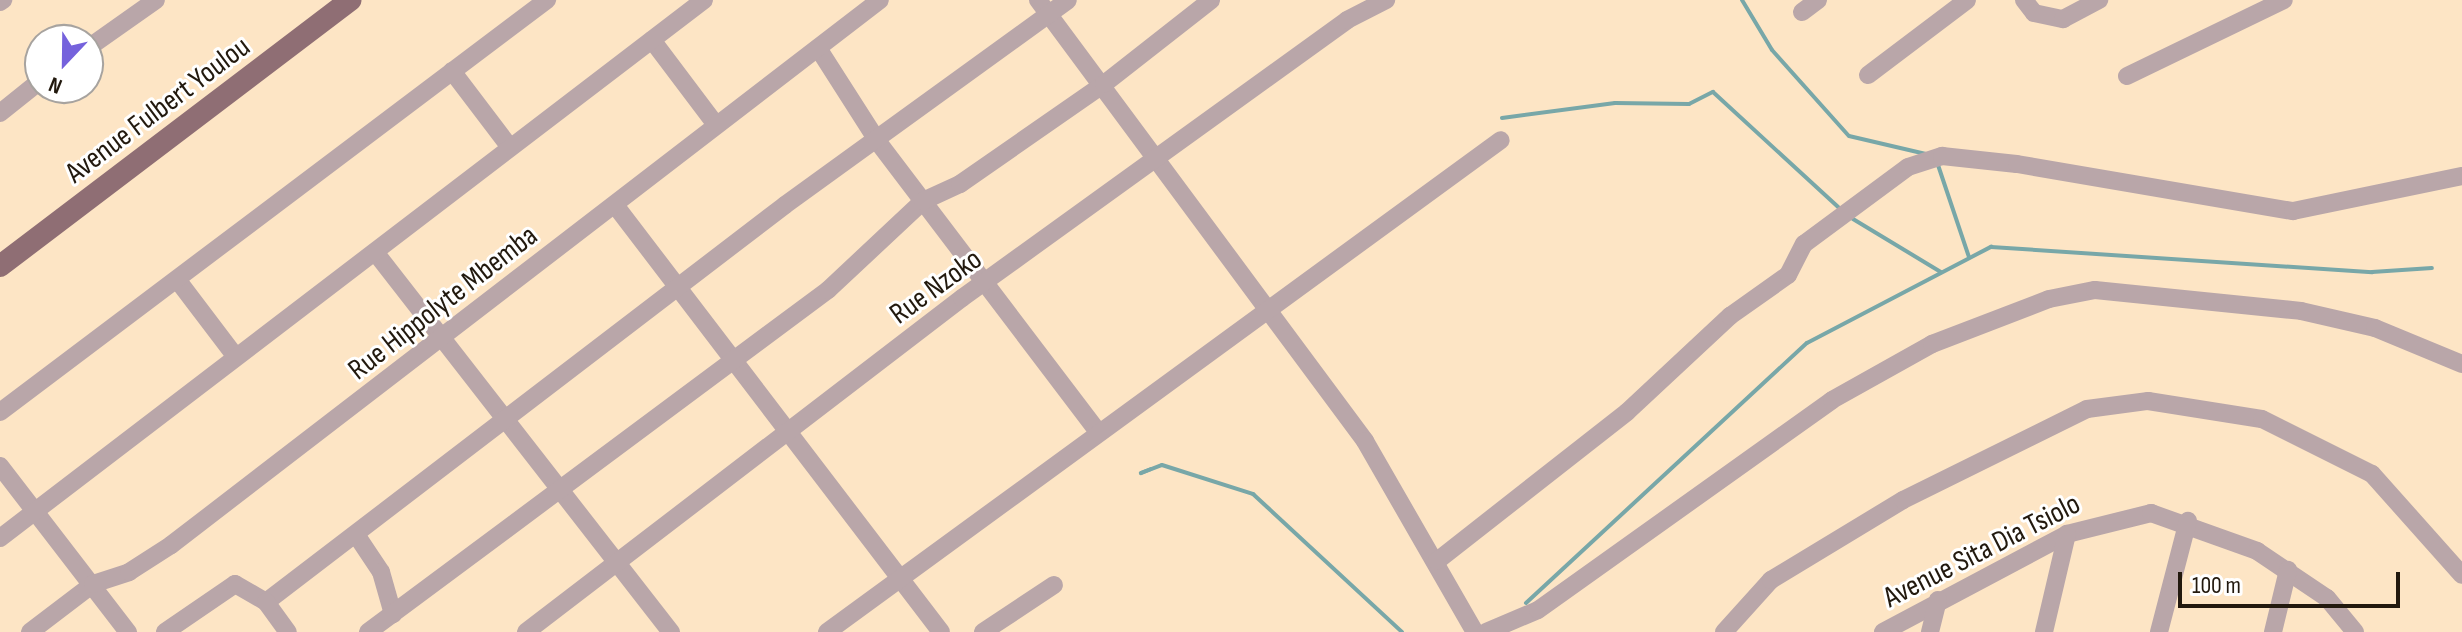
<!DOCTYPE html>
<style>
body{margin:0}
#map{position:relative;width:2462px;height:632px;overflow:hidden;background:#fde5c5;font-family:"Sofia Sans Condensed",sans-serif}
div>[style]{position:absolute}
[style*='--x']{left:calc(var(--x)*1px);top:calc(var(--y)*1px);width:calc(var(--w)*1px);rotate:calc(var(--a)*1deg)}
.stream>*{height:4px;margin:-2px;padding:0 2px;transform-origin:2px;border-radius:2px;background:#78a7a8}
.minor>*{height:18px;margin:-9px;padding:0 9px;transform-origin:9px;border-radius:9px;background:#b9a6a9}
.major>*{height:22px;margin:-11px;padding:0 11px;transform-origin:11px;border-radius:11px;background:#8f6e74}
span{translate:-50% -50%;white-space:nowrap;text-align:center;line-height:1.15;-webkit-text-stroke:6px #fff;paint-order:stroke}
.street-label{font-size:30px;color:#22190e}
.north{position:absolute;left:24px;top:24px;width:80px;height:80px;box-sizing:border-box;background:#fff;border:2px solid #a7a39f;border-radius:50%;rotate:202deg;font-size:22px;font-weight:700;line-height:32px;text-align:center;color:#22190e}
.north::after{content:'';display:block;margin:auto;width:28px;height:36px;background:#7562dc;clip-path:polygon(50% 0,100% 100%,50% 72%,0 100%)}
.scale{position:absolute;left:2178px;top:572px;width:222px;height:36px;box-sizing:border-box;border:4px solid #22190e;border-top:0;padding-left:10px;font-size:24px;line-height:28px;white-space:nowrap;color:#22190e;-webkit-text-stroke:6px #fff;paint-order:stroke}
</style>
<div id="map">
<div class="stream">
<i style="--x:1742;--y:0;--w:58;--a:59"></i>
<i style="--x:1772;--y:50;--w:115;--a:48.2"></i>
<i style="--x:1849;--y:136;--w:79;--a:13.2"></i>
<i style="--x:1502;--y:118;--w:114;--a:-7.6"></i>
<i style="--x:1615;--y:103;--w:74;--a:0.8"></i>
<i style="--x:1689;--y:104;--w:27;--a:-27"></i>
<i style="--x:1713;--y:92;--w:170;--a:42.6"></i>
<i style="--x:1938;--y:165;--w:97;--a:71.4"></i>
<i style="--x:1853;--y:219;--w:103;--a:31.1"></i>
<i style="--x:1151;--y:469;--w:11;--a:158"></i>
<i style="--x:1141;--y:473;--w:22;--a:-21"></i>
<i style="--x:1162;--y:465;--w:96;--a:17.7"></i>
<i style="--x:1253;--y:494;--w:203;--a:42.8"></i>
<i style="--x:1526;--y:603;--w:383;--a:-42.8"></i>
<i style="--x:1807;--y:343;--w:208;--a:-27.6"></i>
<i style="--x:1991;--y:247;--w:382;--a:3.8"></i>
<i style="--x:2372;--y:272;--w:60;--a:-3.8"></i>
</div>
<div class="minor">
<i style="--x:1038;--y:0;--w:549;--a:53.44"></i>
<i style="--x:1365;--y:441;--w:220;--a:60.1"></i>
<i style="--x:2024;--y:0;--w:16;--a:52"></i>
<i style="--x:2034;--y:13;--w:30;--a:12"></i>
<i style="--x:2063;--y:19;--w:41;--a:-27.8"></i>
<i style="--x:0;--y:2;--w:4;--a:-34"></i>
<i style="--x:1802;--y:12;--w:20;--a:-37"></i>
<i style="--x:652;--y:40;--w:106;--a:53"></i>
<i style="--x:88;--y:48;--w:83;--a:-35.2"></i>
<i style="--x:818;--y:48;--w:112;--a:57.4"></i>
<i style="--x:878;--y:142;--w:365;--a:52.8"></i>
<i style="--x:452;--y:71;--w:94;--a:52.8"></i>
<i style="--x:1868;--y:75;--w:124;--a:-37.1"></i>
<i style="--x:2127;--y:76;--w:174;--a:-25.8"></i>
<i style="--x:0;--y:113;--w:51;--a:-38.7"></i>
<i style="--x:615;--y:205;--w:537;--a:52.64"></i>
<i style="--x:375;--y:252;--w:482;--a:52.1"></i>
<i style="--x:179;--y:282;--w:94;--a:52.8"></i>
<i style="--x:0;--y:412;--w:685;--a:-36.99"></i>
<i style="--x:0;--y:466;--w:210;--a:52.4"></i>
<i style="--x:357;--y:536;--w:43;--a:56.3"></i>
<i style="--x:381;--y:572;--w:44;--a:74.1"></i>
<i style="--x:0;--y:538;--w:886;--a:-37.39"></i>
<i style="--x:1437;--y:561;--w:241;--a:-38.1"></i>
<i style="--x:1627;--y:412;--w:141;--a:-43"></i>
<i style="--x:1730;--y:316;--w:71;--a:-35.3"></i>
<i style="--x:1788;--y:275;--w:35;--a:-63"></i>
<i style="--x:1804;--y:244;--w:129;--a:-36.5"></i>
<i style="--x:1908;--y:167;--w:36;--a:-18"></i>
<i style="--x:1942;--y:156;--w:75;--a:6.1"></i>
<i style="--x:2017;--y:164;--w:280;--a:9.7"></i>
<i style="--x:2293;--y:211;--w:173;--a:-11.7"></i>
<i style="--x:266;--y:602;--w:653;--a:-37.41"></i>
<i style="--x:785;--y:205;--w:349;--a:-35.9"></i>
<i style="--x:30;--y:632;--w:79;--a:-37.3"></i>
<i style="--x:93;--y:584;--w:38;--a:-18"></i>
<i style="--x:129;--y:572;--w:50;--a:-32.7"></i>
<i style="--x:171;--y:545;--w:894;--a:-37.55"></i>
<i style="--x:165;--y:632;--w:85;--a:-34.4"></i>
<i style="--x:235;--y:584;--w:36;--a:30"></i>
<i style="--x:266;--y:602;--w:37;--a:54"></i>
<i style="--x:368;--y:632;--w:573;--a:-36.63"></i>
<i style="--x:828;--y:290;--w:130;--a:-43.1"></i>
<i style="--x:923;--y:201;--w:41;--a:-24.7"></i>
<i style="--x:960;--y:184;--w:175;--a:-34.8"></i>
<i style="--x:1104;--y:84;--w:136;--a:-38.1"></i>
<i style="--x:526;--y:632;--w:549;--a:-37.45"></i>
<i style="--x:962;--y:298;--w:475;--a:-35.8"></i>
<i style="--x:1347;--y:20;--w:44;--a:-27.1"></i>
<i style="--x:827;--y:632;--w:834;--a:-36.13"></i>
<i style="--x:983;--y:632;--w:85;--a:-33.5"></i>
<i style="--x:1486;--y:632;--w:56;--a:-22.9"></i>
<i style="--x:1538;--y:610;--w:361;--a:-35.5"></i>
<i style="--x:1832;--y:400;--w:115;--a:-29.2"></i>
<i style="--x:1932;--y:344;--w:125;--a:-21"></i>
<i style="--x:2049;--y:299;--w:47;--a:-11.1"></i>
<i style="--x:2095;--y:290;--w:207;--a:5.8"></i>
<i style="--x:2301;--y:311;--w:76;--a:12.9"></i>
<i style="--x:2375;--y:328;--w:94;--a:22.5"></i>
<i style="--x:1724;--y:632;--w:70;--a:-47.9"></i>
<i style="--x:1771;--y:580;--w:154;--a:-31.2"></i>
<i style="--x:1903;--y:500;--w:205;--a:-26.3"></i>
<i style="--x:2087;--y:409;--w:62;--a:-7.5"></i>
<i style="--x:2148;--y:401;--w:115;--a:9"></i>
<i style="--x:2262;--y:419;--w:123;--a:26.6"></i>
<i style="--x:2372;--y:474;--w:135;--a:48.3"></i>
<i style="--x:1883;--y:632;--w:208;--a:-28"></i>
<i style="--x:2067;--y:534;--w:87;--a:-14"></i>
<i style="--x:2151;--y:513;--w:113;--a:19.7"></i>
<i style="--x:2257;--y:551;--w:84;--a:33.9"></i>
<i style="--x:2327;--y:598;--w:44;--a:50.5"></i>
<i style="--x:1930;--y:632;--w:33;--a:-76"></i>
<i style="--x:2044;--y:632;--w:101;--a:-76.8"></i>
<i style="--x:2159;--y:632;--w:115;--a:-75.4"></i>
<i style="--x:2273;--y:632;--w:64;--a:-76.4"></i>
</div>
<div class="major">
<i style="--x:0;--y:266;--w:440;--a:-37.2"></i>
</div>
<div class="street-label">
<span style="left:158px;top:110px;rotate:-37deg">Avenue Fulbert Youlou</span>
<span style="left:936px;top:287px;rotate:-36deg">Rue Nzoko</span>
<span style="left:443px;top:303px;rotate:-38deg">Rue Hippolyte Mbemba</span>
<span style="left:1982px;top:551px;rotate:-27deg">Avenue Sita Dia Tsiolo</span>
</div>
<div class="north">N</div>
<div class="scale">100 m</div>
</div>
